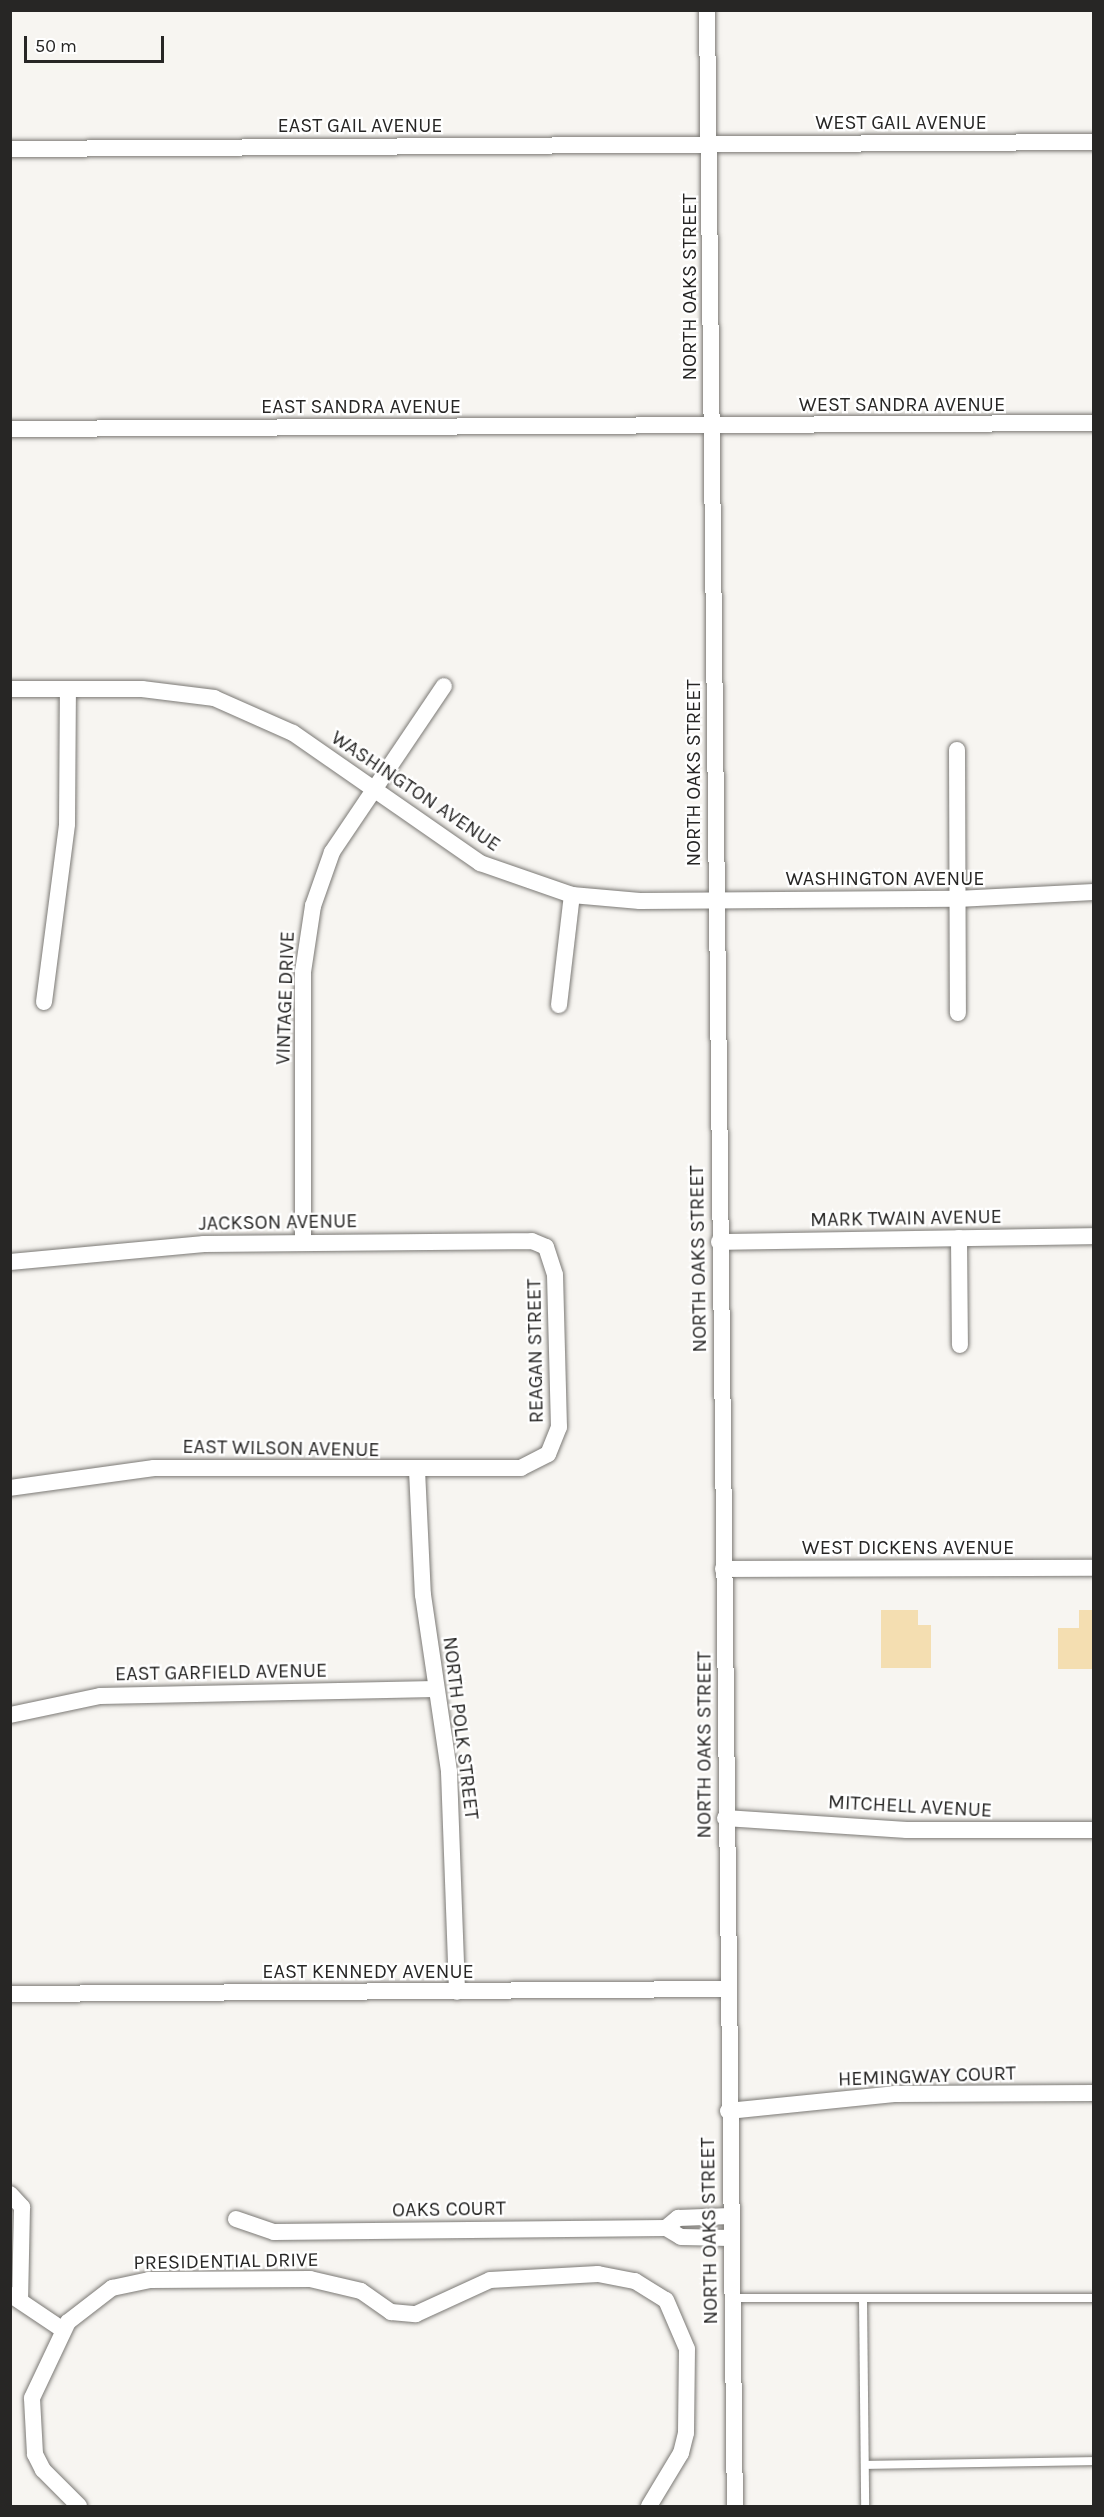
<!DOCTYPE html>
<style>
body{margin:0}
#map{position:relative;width:1104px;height:2517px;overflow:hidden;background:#f7f5f1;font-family:Karla,sans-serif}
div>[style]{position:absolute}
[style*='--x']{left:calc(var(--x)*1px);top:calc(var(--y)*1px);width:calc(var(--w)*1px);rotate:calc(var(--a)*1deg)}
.building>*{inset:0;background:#f4deb1}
.roads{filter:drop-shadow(0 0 2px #7b7975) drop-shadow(0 0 2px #7b7975)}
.lane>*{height:8px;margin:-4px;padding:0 4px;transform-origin:4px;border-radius:4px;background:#fff}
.street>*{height:16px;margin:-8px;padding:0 8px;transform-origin:8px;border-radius:8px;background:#fff}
span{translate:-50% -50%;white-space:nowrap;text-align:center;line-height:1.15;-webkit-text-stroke:4.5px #fff;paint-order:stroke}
.street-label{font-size:20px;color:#272625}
.frame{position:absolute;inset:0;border:12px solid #272625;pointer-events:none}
.scale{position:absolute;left:24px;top:36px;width:140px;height:27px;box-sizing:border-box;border:3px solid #272625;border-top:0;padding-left:8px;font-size:18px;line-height:21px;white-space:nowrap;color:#272625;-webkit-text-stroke:4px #fff;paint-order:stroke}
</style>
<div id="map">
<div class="building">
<i style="clip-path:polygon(881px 1610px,918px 1610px,918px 1625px,931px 1625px,931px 1668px,881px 1668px)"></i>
<i style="clip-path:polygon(1079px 1610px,1094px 1610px,1094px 1669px,1058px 1669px,1058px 1628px,1079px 1628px)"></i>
</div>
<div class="roads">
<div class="lane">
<i style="--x:732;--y:2298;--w:362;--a:0"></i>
<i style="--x:863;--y:2299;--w:207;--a:89.4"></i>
<i style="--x:865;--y:2465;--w:229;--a:-1"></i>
</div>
<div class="street">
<i style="--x:707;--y:10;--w:2496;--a:89.36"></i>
<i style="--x:10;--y:149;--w:1084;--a:-0.37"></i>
<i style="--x:10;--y:429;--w:1084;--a:-0.32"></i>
<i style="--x:10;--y:689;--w:132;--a:0"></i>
<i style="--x:142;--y:689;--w:73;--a:7.1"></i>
<i style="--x:214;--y:698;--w:86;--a:23.9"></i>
<i style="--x:293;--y:733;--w:228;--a:34.8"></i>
<i style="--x:480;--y:863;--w:97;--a:19.2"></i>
<i style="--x:572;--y:895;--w:68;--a:5"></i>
<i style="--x:640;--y:901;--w:317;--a:-0.4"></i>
<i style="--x:957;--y:899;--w:137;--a:-2.9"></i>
<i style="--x:957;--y:750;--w:263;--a:89.8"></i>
<i style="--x:44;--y:1002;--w:179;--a:-82.6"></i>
<i style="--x:67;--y:824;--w:135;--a:-89.6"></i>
<i style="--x:559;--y:1005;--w:111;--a:-83.3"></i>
<i style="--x:959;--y:1238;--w:107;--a:89.5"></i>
<i style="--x:303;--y:1242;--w:270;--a:-90"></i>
<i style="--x:303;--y:972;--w:67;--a:-81.4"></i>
<i style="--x:313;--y:906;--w:57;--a:-70.6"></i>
<i style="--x:332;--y:852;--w:200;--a:-56"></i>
<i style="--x:719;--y:1242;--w:375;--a:-0.9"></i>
<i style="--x:10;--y:1262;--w:195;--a:-5.3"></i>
<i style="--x:204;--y:1244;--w:328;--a:-0.5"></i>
<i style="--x:532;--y:1241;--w:15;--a:23"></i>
<i style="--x:546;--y:1247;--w:29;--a:72"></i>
<i style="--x:555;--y:1275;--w:152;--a:88.5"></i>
<i style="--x:559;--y:1427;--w:29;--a:112"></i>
<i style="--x:548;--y:1454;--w:30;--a:153"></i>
<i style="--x:521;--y:1468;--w:367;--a:180"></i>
<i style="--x:154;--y:1468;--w:145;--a:172.1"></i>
<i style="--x:417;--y:1470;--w:125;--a:87.3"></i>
<i style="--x:423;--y:1595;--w:179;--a:81.6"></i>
<i style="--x:449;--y:1772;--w:220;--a:87.9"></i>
<i style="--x:723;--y:1569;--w:371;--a:-0.2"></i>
<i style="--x:10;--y:1715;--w:92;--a:-11.9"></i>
<i style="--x:100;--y:1696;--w:335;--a:-1.2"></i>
<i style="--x:725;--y:1818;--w:182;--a:3.8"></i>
<i style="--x:907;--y:1830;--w:187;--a:0"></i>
<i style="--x:10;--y:1994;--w:716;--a:-0.4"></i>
<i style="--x:728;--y:2111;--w:167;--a:-5.8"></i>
<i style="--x:894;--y:2094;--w:200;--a:-0.3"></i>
<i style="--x:10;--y:2194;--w:18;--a:47"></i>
<i style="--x:22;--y:2207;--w:93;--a:91.2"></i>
<i style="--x:236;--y:2219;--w:40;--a:18.9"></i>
<i style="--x:274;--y:2232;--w:392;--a:-0.6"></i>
<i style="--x:666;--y:2228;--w:17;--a:31"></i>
<i style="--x:681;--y:2237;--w:50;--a:1.1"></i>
<i style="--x:666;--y:2228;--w:16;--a:-40"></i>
<i style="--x:678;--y:2218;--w:53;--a:-2.2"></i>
<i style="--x:11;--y:2295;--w:63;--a:33.9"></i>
<i style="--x:79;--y:2506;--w:51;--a:-135"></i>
<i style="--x:43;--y:2470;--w:18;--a:-117"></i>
<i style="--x:35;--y:2454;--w:56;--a:-93.1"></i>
<i style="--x:32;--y:2398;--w:84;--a:-64.7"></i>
<i style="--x:68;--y:2322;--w:56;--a:-37.7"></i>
<i style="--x:112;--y:2288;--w:38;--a:-12"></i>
<i style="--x:149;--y:2280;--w:161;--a:-0.4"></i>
<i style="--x:310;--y:2279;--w:52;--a:13.2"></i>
<i style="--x:361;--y:2291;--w:37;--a:35"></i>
<i style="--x:391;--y:2312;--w:25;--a:5"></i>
<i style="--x:416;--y:2314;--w:81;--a:-24.7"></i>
<i style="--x:490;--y:2280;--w:108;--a:-3.2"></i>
<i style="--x:598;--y:2274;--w:38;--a:11"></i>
<i style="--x:635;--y:2281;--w:36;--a:32"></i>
<i style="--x:666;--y:2300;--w:53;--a:66.8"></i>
<i style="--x:687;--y:2349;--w:84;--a:90.7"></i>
<i style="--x:686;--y:2433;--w:21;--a:104"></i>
<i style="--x:681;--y:2453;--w:62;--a:121.1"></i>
</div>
</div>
<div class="street-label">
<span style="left:901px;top:122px">WEST GAIL AVENUE</span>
<span style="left:360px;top:125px">EAST GAIL AVENUE</span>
<span style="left:689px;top:287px;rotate:-90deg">NORTH OAKS STREET</span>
<span style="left:902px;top:404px">WEST SANDRA AVENUE</span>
<span style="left:361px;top:406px">EAST SANDRA AVENUE</span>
<span style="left:693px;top:773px;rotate:-90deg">NORTH OAKS STREET</span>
<span style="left:416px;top:791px;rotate:34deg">WASHINGTON AVENUE</span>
<span style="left:885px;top:878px">WASHINGTON AVENUE</span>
<span style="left:285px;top:998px;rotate:-88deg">VINTAGE DRIVE</span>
<span style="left:906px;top:1218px;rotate:-1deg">MARK TWAIN AVENUE</span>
<span style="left:278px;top:1222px;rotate:-1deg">JACKSON AVENUE</span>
<span style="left:698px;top:1259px;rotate:-91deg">NORTH OAKS STREET</span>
<span style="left:535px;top:1351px;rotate:-91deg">REAGAN STREET</span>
<span style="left:281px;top:1448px;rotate:1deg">EAST WILSON AVENUE</span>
<span style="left:908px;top:1547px">WEST DICKENS AVENUE</span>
<span style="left:221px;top:1672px;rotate:-1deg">EAST GARFIELD AVENUE</span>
<span style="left:461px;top:1728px;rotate:83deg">NORTH POLK STREET</span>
<span style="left:704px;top:1745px;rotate:-90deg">NORTH OAKS STREET</span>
<span style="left:910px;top:1806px;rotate:3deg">MITCHELL AVENUE</span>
<span style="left:368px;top:1971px">EAST KENNEDY AVENUE</span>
<span style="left:927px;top:2076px;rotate:-2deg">HEMINGWAY COURT</span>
<span style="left:449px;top:2209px;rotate:-1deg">OAKS COURT</span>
<span style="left:709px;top:2231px;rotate:-91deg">NORTH OAKS STREET</span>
<span style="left:226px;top:2261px;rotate:-1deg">PRESIDENTIAL DRIVE</span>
</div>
<div class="frame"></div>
<div class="scale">50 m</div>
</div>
